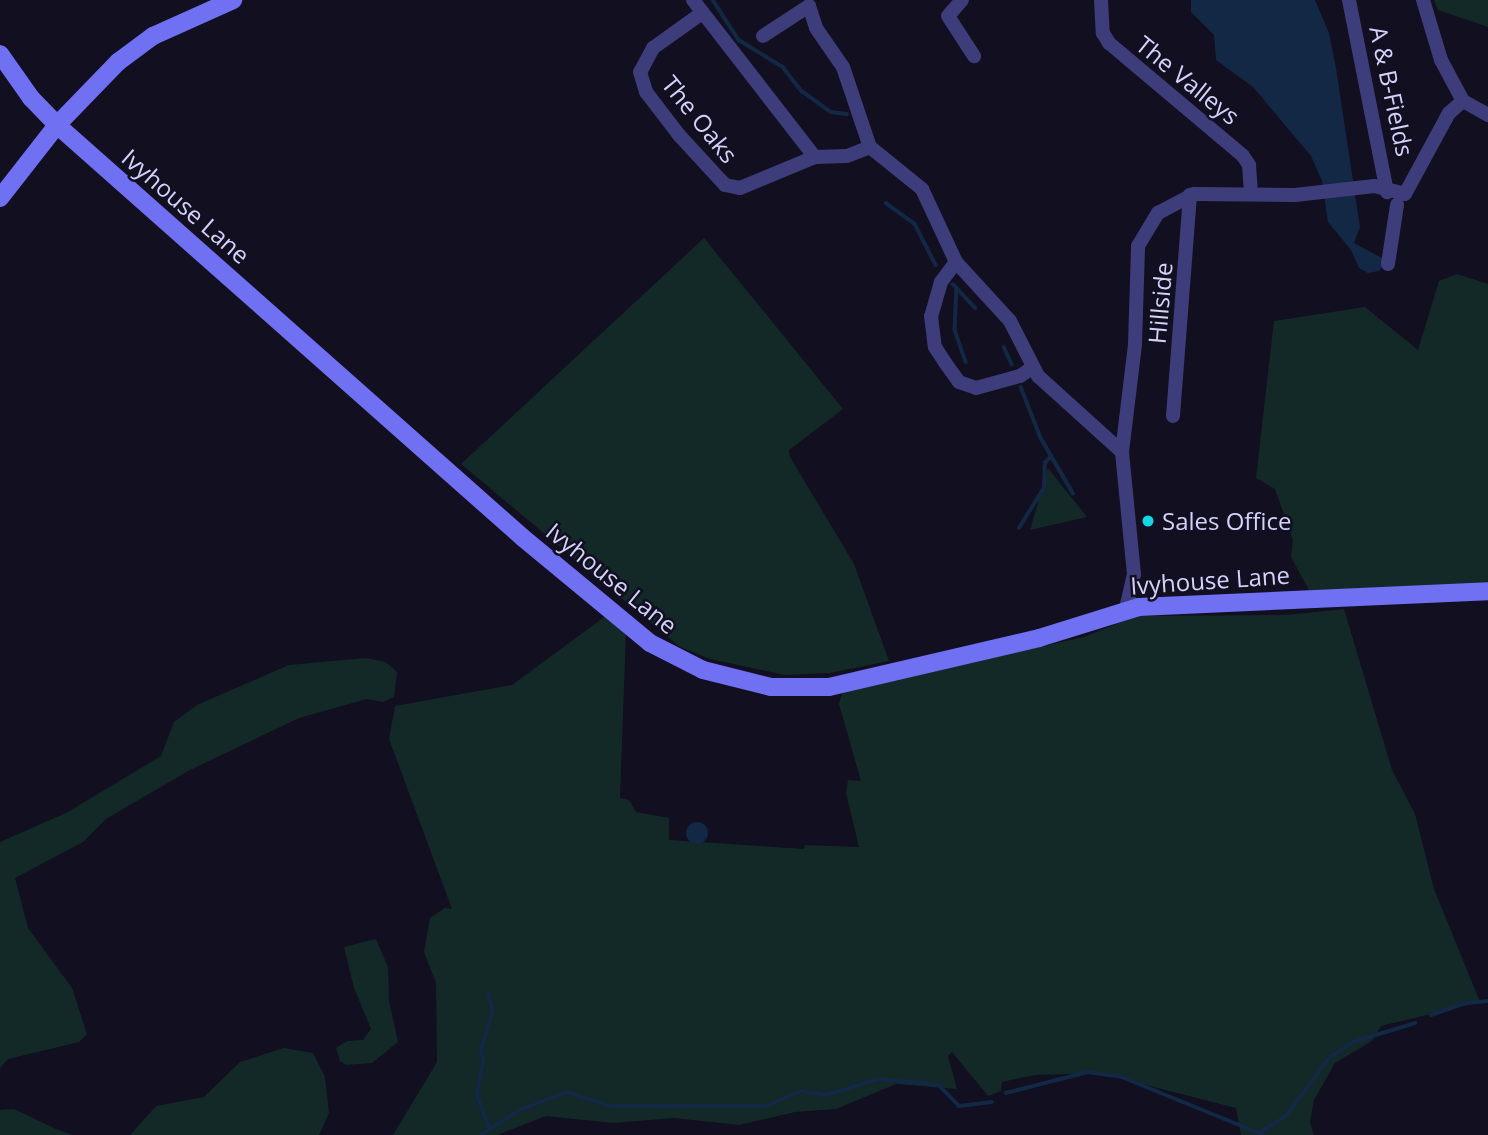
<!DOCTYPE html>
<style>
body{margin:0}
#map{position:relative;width:1488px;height:1135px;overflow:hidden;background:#110f20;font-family:"Open Sans",sans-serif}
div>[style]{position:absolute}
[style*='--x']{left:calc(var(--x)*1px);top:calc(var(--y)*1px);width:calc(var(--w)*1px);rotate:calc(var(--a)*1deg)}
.green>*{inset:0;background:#122927}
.water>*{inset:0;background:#122845}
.round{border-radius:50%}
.stream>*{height:3.5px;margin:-1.75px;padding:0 1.75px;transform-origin:1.75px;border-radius:1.75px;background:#122845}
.street>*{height:14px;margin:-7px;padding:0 7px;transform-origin:7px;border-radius:7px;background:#3e3d7b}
.secondary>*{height:18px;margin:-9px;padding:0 9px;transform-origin:9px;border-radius:9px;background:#7070f3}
.dots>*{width:19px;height:19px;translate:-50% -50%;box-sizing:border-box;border:4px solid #110f20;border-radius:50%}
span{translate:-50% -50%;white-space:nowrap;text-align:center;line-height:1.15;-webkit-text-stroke:5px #110f20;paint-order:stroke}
.street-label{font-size:24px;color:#d4d1fb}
.poi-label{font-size:24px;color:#d4d1fb}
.left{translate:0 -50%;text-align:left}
</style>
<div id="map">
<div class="green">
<i style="clip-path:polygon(1434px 0,1488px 0,1488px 27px,1438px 10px)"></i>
<i style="clip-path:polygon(704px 238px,843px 409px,789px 450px,790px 457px,854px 564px,889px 661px,830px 673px,785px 675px,710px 659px,680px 647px,461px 464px)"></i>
<i style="clip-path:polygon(1457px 274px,1488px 284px,1488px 586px,1309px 590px,1291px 557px,1293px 540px,1275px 489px,1256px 478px,1274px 321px,1365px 307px,1418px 350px,1439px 281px)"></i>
<i style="clip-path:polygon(1048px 468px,1087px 517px,1030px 530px)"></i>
<i style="clip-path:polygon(1344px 609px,1392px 770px,1415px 814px,1434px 889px,1480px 1002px,1381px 1026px,1372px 1041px,1335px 1063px,1314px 1100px,1310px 1122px,1314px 1135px,1241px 1135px,1236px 1108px,1099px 1073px,1035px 1075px,1002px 1082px,1001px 1091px,988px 1096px,952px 1052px,948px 1056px,957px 1089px,896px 1084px,836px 1109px,795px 1112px,739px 1125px,674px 1118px,613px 1123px,546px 1116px,497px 1135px,393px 1135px,437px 1062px,436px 983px,424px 952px,430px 918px,445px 908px,452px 909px,389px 739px,395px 706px,512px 685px,607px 615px,626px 631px,620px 798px,629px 800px,636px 812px,669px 818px,669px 840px,804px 849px,805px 845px,859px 847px,846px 793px,848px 780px,861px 781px,839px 704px,843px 690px,1084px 637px,1136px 616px,1286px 615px)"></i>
<i style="clip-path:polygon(366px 658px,386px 662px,397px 672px,394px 697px,383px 702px,367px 699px,299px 718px,188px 771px,106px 819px,83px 842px,15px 878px,28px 928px,72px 988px,87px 1034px,79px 1042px,8px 1059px,0 1068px,0 842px,66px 813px,161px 756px,174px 722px,197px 705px,289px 665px)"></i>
<i style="clip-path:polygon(376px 939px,388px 967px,389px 1001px,398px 1042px,372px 1063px,346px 1065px,340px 1061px,336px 1048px,347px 1041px,363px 1040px,371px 1029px,354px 988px,344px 947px)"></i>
<i style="clip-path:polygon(284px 1048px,313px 1053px,325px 1077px,329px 1113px,319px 1135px,130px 1135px,156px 1106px,204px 1097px,240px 1062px)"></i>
<i style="clip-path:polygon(14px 1109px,56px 1129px,73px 1135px,0 1135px,0 1110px)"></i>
</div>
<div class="water">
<i style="clip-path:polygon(1191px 0,1315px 0,1329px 33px,1336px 68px,1360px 227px,1354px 243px,1382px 258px,1385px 263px,1379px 271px,1368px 273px,1359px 268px,1351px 250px,1328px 222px,1322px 181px,1311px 156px,1253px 87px,1216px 60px,1214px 35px,1191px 12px)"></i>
<i class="round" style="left:686px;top:822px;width:22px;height:22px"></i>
</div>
<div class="stream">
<i style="--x:713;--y:0;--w:48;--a:57"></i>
<i style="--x:739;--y:40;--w:52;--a:31.5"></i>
<i style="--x:783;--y:67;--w:31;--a:52"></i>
<i style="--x:802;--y:91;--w:36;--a:36"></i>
<i style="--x:831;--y:112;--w:16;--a:7"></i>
<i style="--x:886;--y:203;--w:36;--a:36"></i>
<i style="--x:915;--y:224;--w:46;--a:62.9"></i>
<i style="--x:953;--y:284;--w:33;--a:47"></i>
<i style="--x:957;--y:288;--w:42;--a:92.7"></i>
<i style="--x:955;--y:330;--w:34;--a:71"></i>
<i style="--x:1004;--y:347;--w:19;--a:65"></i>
<i style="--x:1021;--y:387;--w:55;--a:68.6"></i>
<i style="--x:1041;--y:438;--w:64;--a:59.8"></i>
<i style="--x:1019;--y:528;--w:47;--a:-58"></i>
<i style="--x:1044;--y:488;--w:25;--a:-88"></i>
<i style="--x:1045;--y:463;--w:9;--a:-49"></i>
<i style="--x:489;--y:993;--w:19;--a:78"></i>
<i style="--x:493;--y:1012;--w:42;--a:106.7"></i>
<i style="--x:481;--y:1052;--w:8;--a:67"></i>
<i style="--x:484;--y:1059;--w:36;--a:101"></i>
<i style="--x:477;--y:1094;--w:37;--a:70"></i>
<i style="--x:1431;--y:1015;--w:37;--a:-19"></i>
<i style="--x:1466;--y:1003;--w:22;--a:-5"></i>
<i style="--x:1006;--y:1093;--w:85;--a:-14.4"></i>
<i style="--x:1088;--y:1072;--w:34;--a:8"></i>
<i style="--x:1122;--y:1077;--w:153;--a:22.2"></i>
<i style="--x:1262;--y:1131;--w:28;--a:-32"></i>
<i style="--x:1286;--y:1116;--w:74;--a:-53.3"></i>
<i style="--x:1330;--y:1057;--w:27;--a:-33"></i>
<i style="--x:1353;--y:1042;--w:65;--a:-17"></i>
<i style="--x:481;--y:1135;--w:46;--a:-32.7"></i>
<i style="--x:520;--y:1110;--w:50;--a:-21"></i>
<i style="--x:567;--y:1092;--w:46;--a:17.7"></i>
<i style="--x:611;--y:1106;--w:156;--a:0"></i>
<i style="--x:767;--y:1106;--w:37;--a:-24"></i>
<i style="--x:801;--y:1091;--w:25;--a:9"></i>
<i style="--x:826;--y:1095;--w:55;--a:-16.8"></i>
<i style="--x:879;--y:1079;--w:60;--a:5.7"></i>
<i style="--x:939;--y:1085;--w:29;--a:46"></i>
<i style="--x:959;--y:1106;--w:33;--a:-7"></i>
</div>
<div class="street">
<i style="--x:693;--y:0;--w:199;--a:52.2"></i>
<i style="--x:815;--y:157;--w:32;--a:-2"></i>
<i style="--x:847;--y:156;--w:25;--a:-21"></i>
<i style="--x:870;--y:147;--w:67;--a:38.9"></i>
<i style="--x:922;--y:189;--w:81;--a:65"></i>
<i style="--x:956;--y:262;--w:80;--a:47.5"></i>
<i style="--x:1010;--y:321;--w:62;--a:63"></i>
<i style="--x:1038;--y:376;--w:113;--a:42.1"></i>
<i style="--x:1122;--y:452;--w:123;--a:84.4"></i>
<i style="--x:1134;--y:574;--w:36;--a:103"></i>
<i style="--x:962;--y:0;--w:21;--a:131"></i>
<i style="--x:948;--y:16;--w:48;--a:57"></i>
<i style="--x:1101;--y:0;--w:33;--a:87"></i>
<i style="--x:1103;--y:33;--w:12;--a:59"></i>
<i style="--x:1109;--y:43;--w:175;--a:40.1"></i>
<i style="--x:1243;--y:156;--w:11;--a:56"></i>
<i style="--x:1249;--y:165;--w:29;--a:86"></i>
<i style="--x:1349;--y:0;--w:196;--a:78.8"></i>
<i style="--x:1423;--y:0;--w:63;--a:73.3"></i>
<i style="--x:1441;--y:60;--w:47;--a:61.8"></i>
<i style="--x:702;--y:13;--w:60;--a:144.5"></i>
<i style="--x:653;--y:48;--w:27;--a:118"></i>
<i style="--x:640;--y:72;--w:21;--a:73"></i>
<i style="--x:646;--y:92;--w:54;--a:52.5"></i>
<i style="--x:679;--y:135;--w:68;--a:47.4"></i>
<i style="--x:725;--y:185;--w:15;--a:11"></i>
<i style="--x:740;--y:188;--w:81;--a:-22.5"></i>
<i style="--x:763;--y:36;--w:55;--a:-33.1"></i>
<i style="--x:809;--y:6;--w:23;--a:72"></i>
<i style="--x:816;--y:28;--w:47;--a:55.3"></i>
<i style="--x:843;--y:67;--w:84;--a:71.4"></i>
<i style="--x:956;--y:262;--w:25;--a:127"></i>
<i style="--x:941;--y:282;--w:35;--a:106"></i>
<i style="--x:931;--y:316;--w:31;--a:83"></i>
<i style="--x:935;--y:347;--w:20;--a:57"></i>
<i style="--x:946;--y:364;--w:22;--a:54"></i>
<i style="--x:959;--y:382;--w:18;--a:19"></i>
<i style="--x:976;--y:388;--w:46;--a:-15.3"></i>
<i style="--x:1020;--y:376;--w:14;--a:-34"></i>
<i style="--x:1388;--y:264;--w:60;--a:-81.3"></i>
<i style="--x:1173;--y:416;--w:222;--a:-85.6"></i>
<i style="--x:1122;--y:452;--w:109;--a:-83.1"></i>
<i style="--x:1135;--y:344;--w:98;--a:-88.2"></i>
<i style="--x:1138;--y:246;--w:39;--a:-59"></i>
<i style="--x:1158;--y:213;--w:41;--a:-27.8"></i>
<i style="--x:1194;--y:194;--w:101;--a:0.6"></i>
<i style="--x:1295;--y:195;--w:80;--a:-6.5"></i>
<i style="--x:1374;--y:186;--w:32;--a:14"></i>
<i style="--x:1405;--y:194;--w:92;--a:-61.5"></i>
<i style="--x:1449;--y:113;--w:18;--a:-41"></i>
<i style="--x:1463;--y:101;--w:29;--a:29"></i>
</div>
<div class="secondary">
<i style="--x:0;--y:54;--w:54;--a:54.8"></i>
<i style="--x:31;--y:98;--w:37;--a:46"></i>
<i style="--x:57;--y:125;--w:621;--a:41.54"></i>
<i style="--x:522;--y:537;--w:166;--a:39.6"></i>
<i style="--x:650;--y:643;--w:59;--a:27"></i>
<i style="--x:703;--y:670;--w:70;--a:14"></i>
<i style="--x:771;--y:687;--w:58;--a:0"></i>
<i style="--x:829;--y:687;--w:216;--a:-13.1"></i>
<i style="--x:1039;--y:638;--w:105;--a:-17.2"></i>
<i style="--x:1139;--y:607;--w:349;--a:-2.6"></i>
<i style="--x:0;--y:198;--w:93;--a:-52"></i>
<i style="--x:57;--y:125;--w:88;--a:-45.9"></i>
<i style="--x:118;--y:62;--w:44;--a:-36.6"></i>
<i style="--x:153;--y:36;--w:88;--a:-24.2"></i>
</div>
<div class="dots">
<i style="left:1148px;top:521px;background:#13d7e6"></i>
</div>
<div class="street-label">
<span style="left:1188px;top:80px;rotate:39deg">The Valleys</span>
<span style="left:1392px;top:91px;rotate:78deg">A &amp; B-Fields</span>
<span style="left:700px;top:119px;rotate:51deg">The Oaks</span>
<span style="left:186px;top:206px;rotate:41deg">Ivyhouse Lane</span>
<span style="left:1160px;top:303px;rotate:-85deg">Hillside</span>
<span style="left:612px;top:578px;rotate:39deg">Ivyhouse Lane</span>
<span style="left:1210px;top:580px;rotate:-4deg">Ivyhouse Lane</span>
</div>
<div class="poi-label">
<span class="left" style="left:1162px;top:521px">Sales Office</span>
</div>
</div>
